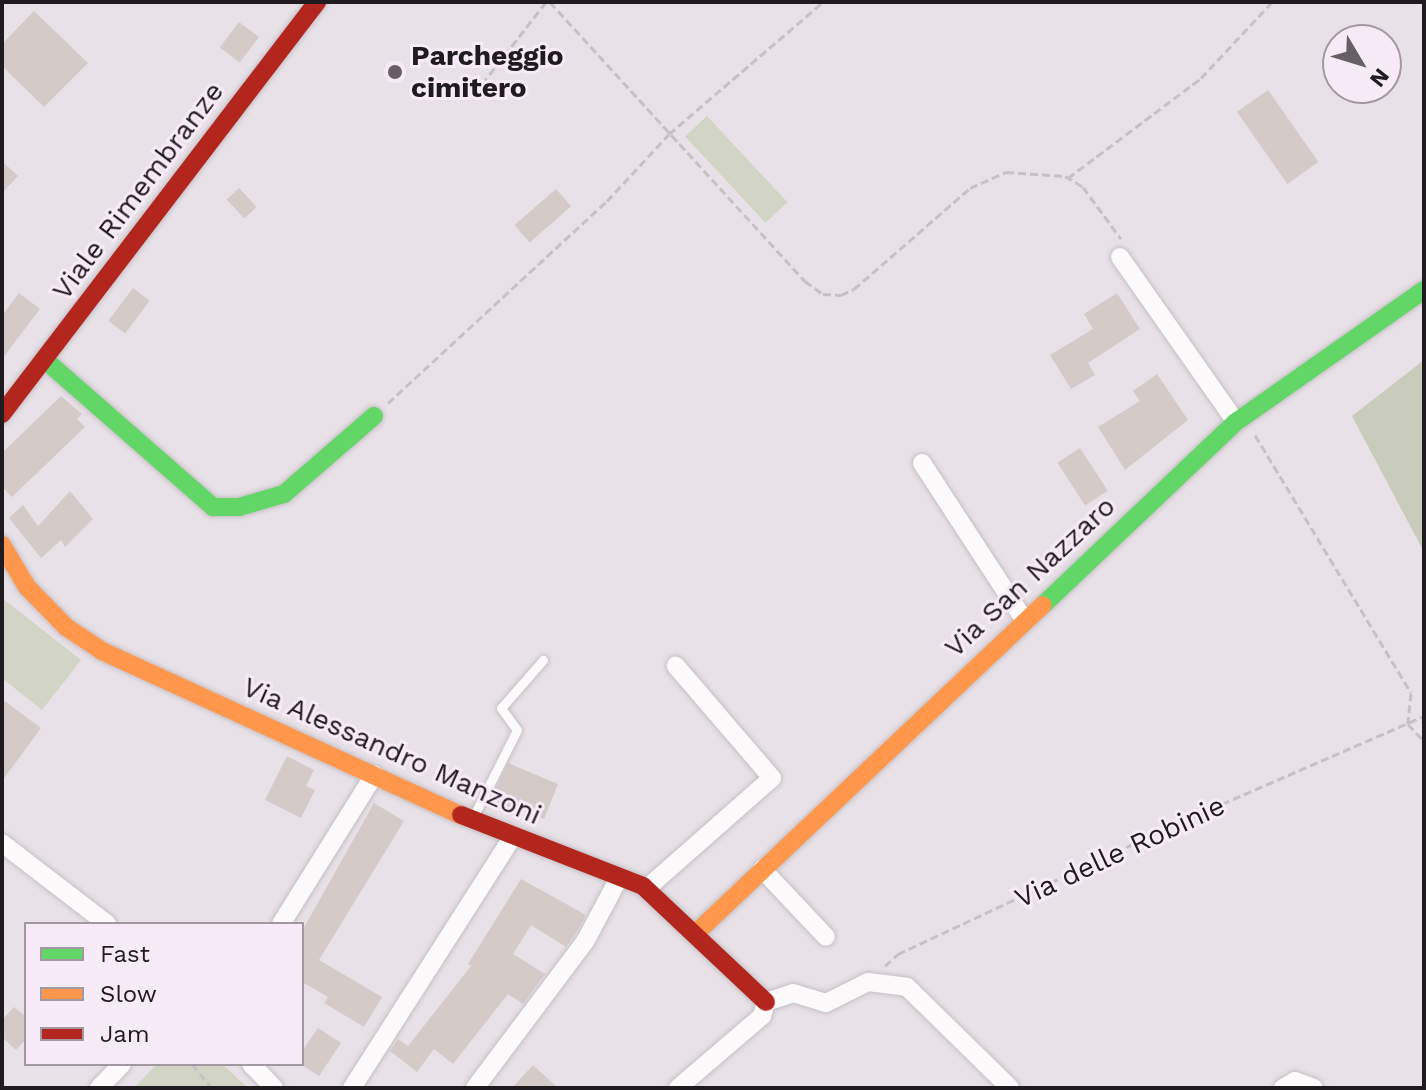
<!DOCTYPE html>
<style>
body{margin:0}
#map{position:relative;width:1426px;height:1090px;overflow:hidden;background:#e8e1e7;font-family:"Work Sans",sans-serif}
div>[style]{position:absolute}
[style*='--x']{left:calc(var(--x)*1px);top:calc(var(--y)*1px);width:calc(var(--w)*1px);rotate:calc(var(--a)*1deg)}
.green>*{inset:0;background:#d2d4c5;transform-origin:0 0}
.forest>*{inset:0;background:#c9ccba}
.building>*{inset:0;background:#d4cbc9;transform-origin:0 0}
.path>*{height:3px;margin-top:-1.5px;transform-origin:0;background:repeating-linear-gradient(90deg,#c5c2c5 0 8px,transparent 0 12px)}
.roads{filter:drop-shadow(0 0 2px #c5c0c5) drop-shadow(0 0 2px #c5c0c5)}
.lane>*{height:9px;margin:-4.5px;padding:0 4.5px;transform-origin:4.5px;border-radius:4.5px;background:#fcfafb}
.street>*{height:18px;margin:-9px;padding:0 9px;transform-origin:9px;border-radius:9px;background:#fcfafb}
.fast>*{height:18px;margin:-9px;padding:0 9px;transform-origin:9px;border-radius:9px;background:#63d668}
.slow>*{height:18px;margin:-9px;padding:0 9px;transform-origin:9px;border-radius:9px;background:#ff974d}
.jam>*{height:18px;margin:-9px;padding:0 9px;transform-origin:9px;border-radius:9px;background:#b3261e}
.dots>*{width:22px;height:22px;translate:-50% -50%;box-sizing:border-box;border:4px solid #f8ebf8;border-radius:50%}
span{translate:-50% -50%;white-space:nowrap;text-align:center;line-height:1.15;-webkit-text-stroke:6px #f8ebf8;paint-order:stroke}
.poi-label{font-size:28px;color:#201b1f;font-weight:700}
.left{translate:0 -50%;text-align:left}
.street-label{font-size:28px;color:#201b1f}
.frame{position:absolute;inset:0;border:4px solid #201b1f;pointer-events:none}
.legend{position:absolute;left:24px;top:922px;width:280px;height:144px;box-sizing:border-box;background:#f8ebf8;border:2px solid #a298a1;margin:0;padding:10px 14px;list-style:none;font-size:24px;color:#201b1f}
.legend li{display:flex;align-items:center;gap:16px;height:40px}
.legend b{width:40px;border:2px solid #a298a1}
.north{position:absolute;left:1322px;top:24px;width:80px;height:80px;box-sizing:border-box;background:#f8ebf8;border:2px solid #a298a1;border-radius:50%;rotate:128deg;font-size:22px;font-weight:700;line-height:32px;text-align:center;color:#201b1f}
.north::after{content:'';display:block;margin:auto;width:28px;height:36px;background:#666065;clip-path:polygon(50% 0,100% 100%,50% 72%,0 100%)}
</style>
<div id="map">
<div class="green">
<i style="left:707px;top:116px;width:118px;height:30px;rotate:47deg"></i>
<i style="clip-path:polygon(2px 598px,81px 660px,42px 710px,2px 678px)"></i>
<i style="clip-path:polygon(157px 1064px,222px 1064px,248px 1088px,134px 1088px)"></i>
</div>
<div class="forest">
<i style="clip-path:polygon(1424px 360px,1424px 552px,1352px 416px)"></i>
</div>
<div class="building">
<i style="clip-path:polygon(34px 11px,88px 63px,44px 107px,2px 66px,2px 44px)"></i>
<i style="left:239px;top:22px;width:25px;height:32px;rotate:37deg"></i>
<i style="left:1268px;top:90px;width:88px;height:38px;rotate:55deg"></i>
<i style="clip-path:polygon(2px 161px,18px 176px,2px 193px)"></i>
<i style="left:239px;top:188px;width:26px;height:17px;rotate:47deg"></i>
<i style="left:556px;top:189px;width:23px;height:55px;rotate:49deg"></i>
<i style="left:133px;top:288px;width:21px;height:41px;rotate:37deg"></i>
<i style="clip-path:polygon(19px 293px,40px 309px,2px 359px,2px 316px)"></i>
<i style="clip-path:polygon(1117px 293px,1140px 329px,1088px 363px,1095px 375px,1071px 389px,1050px 355px,1093px 329px,1084px 314px)"></i>
<i style="clip-path:polygon(1157px 374px,1188px 420px,1125px 470px,1098px 427px,1140px 401px,1133px 391px)"></i>
<i style="clip-path:polygon(61px 396px,82px 414px,77px 419px,85px 427px,12px 497px,2px 487px,2px 453px)"></i>
<i style="left:1080px;top:448px;width:51px;height:27px;rotate:57deg"></i>
<i style="clip-path:polygon(70px 491px,93px 519px,65px 547px,61px 540px,41px 558px,9px 518px,23px 505px,38px 526px)"></i>
<i style="clip-path:polygon(2px 699px,41px 728px,2px 781px)"></i>
<i style="clip-path:polygon(287px 756px,314px 770px,306px 786px,315px 790px,301px 818px,265px 800px)"></i>
<i style="clip-path:polygon(508px 763px,558px 784px,544px 819px,523px 810px,519px 818px,488px 805px)"></i>
<i style="clip-path:polygon(374px 803px,404px 821px,319px 960px,382px 997px,364px 1027px,324px 1003px,328px 997px,302px 982px,302px 931px)"></i>
<i style="clip-path:polygon(521px 879px,586px 915px,577px 931px,566px 947px,531px 925px,513px 954px,545px 974px,523px 1004px,508px 994px,453px 1064px,434px 1049px,417px 1072px,390px 1051px,398px 1039px,408px 1046px,471px 966px,468px 964px)"></i>
<i style="clip-path:polygon(14px 1007px,26px 1017px,26px 1039px,16px 1050px,2px 1037px,2px 1020px)"></i>
<i style="clip-path:polygon(318px 1028px,341px 1043px,319px 1076px,302px 1065px,302px 1051px)"></i>
<i style="clip-path:polygon(533px 1065px,558px 1088px,512px 1088px)"></i>
</div>
<div class="path">
<i style="--x:550;--y:2;--w:378;--a:47.6"></i>
<i style="--x:805;--y:281;--w:22;--a:36"></i>
<i style="--x:823;--y:294;--w:18;--a:3"></i>
<i style="--x:841;--y:295;--w:14;--a:-25"></i>
<i style="--x:854;--y:289;--w:154;--a:-41"></i>
<i style="--x:970;--y:188;--w:39;--a:-24"></i>
<i style="--x:1006;--y:172;--w:59;--a:3.9"></i>
<i style="--x:1065;--y:176;--w:21;--a:31"></i>
<i style="--x:1083;--y:187;--w:64;--a:53.8"></i>
<i style="--x:482;--y:84;--w:104;--a:-52"></i>
<i style="--x:1068;--y:178;--w:166;--a:-36.9"></i>
<i style="--x:1201;--y:78;--w:104;--a:-46.9"></i>
<i style="--x:388;--y:403;--w:298;--a:-42.7"></i>
<i style="--x:607;--y:201;--w:91;--a:-47.2"></i>
<i style="--x:669;--y:134;--w:203;--a:-40.6"></i>
<i style="--x:1255;--y:435;--w:301;--a:58.8"></i>
<i style="--x:1411;--y:693;--w:31;--a:96"></i>
<i style="--x:1408;--y:724;--w:23;--a:47"></i>
<i style="--x:885;--y:966;--w:18;--a:-43"></i>
<i style="--x:898;--y:954;--w:309;--a:-25.1"></i>
<i style="--x:1178;--y:823;--w:268;--a:-23.5"></i>
<i style="--x:192;--y:1064;--w:31;--a:50"></i>
</div>
<div class="roads">
<div class="lane">
<i style="--x:473;--y:817;--w:97;--a:-63.2"></i>
<i style="--x:517;--y:730;--w:27;--a:-126"></i>
<i style="--x:501;--y:708;--w:64;--a:-48.8"></i>
</div>
<div class="street">
<i style="--x:1120;--y:257;--w:202;--a:54.9"></i>
<i style="--x:922;--y:463;--w:189;--a:56.9"></i>
<i style="--x:2;--y:843;--w:133;--a:37.6"></i>
<i style="--x:762;--y:869;--w:93;--a:46.7"></i>
<i style="--x:646;--y:889;--w:168;--a:-41.4"></i>
<i style="--x:772;--y:778;--w:148;--a:-130.6"></i>
<i style="--x:281;--y:924;--w:176;--a:-58"></i>
<i style="--x:251;--y:1064;--w:33;--a:46"></i>
<i style="--x:99;--y:1088;--w:33;--a:-46"></i>
<i style="--x:352;--y:1088;--w:297;--a:-57.4"></i>
<i style="--x:475;--y:1088;--w:185;--a:-53.1"></i>
<i style="--x:586;--y:940;--w:70;--a:-62"></i>
<i style="--x:678;--y:1088;--w:111;--a:-40.6"></i>
<i style="--x:762;--y:1016;--w:15;--a:-74"></i>
<i style="--x:766;--y:1002;--w:28;--a:-18"></i>
<i style="--x:793;--y:993;--w:34;--a:17"></i>
<i style="--x:826;--y:1003;--w:47;--a:-26.6"></i>
<i style="--x:868;--y:982;--w:39;--a:7"></i>
<i style="--x:907;--y:987;--w:144;--a:44.4"></i>
<i style="--x:1283;--y:1088;--w:14;--a:-30"></i>
<i style="--x:1295;--y:1081;--w:20;--a:20"></i>
</div>
<div class="fast">
<i style="--x:44;--y:359;--w:225;--a:41.2"></i>
<i style="--x:213;--y:507;--w:26;--a:0"></i>
<i style="--x:239;--y:507;--w:47;--a:-16.1"></i>
<i style="--x:284;--y:494;--w:119;--a:-40.9"></i>
<i style="--x:1043;--y:605;--w:266;--a:-43.5"></i>
<i style="--x:1236;--y:422;--w:230;--a:-35.1"></i>
</div>
<div class="slow">
<i style="--x:2;--y:545;--w:49;--a:59.2"></i>
<i style="--x:27;--y:587;--w:56;--a:45.7"></i>
<i style="--x:66;--y:627;--w:43;--a:33.7"></i>
<i style="--x:102;--y:651;--w:395;--a:24.6"></i>
<i style="--x:696;--y:933;--w:477;--a:-43.4"></i>
</div>
<div class="jam">
<i style="--x:2;--y:414;--w:519;--a:-52.6"></i>
<i style="--x:461;--y:815;--w:195;--a:21.3"></i>
<i style="--x:643;--y:886;--w:169;--a:43.3"></i>
</div>
</div>
<div class="dots">
<i style="left:395px;top:72px;background:#666065"></i>
</div>
<div class="poi-label">
<span class="left" style="left:411px;top:72px">Parcheggio<br>cimitero</span>
</div>
<div class="street-label">
<span style="left:138px;top:191px;rotate:-53deg">Viale Rimembranze</span>
<span style="left:1030px;top:577px;rotate:-43deg">Via San Nazzaro</span>
<span style="left:392px;top:751px;rotate:24deg">Via Alessandro Manzoni</span>
<span style="left:1120px;top:852px;rotate:-25deg">Via delle Robinie</span>
</div>
<div class="frame"></div>
<ul class="legend">
<li><b style="height:10px;background:#63d668"></b>Fast</li>
<li><b style="height:10px;background:#ff974d"></b>Slow</li>
<li><b style="height:10px;background:#b3261e"></b>Jam</li>
</ul>
<div class="north">N</div>
</div>
